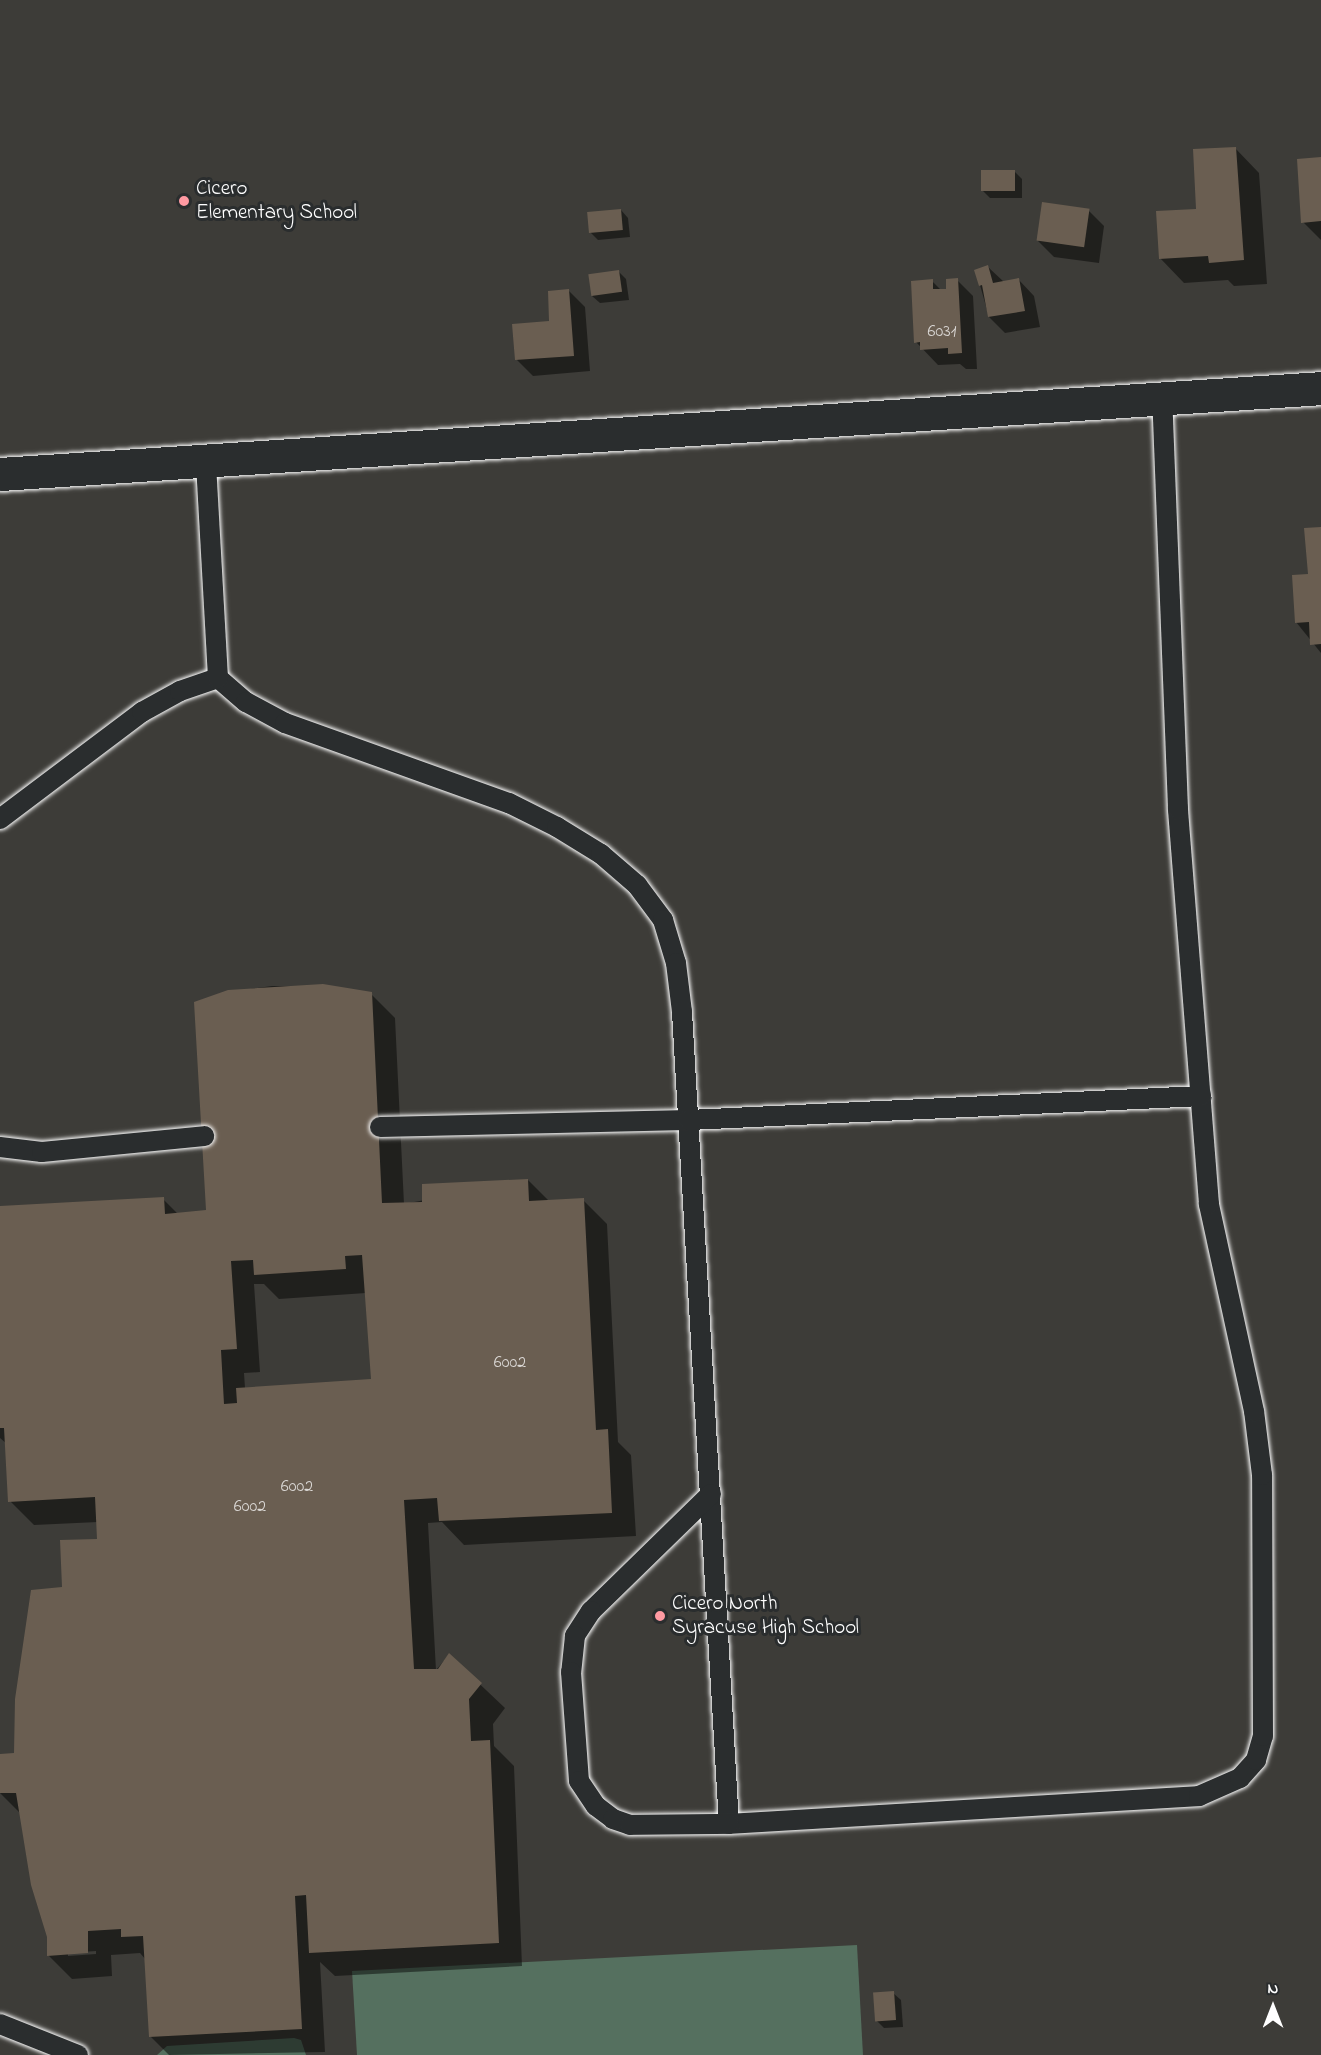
<!DOCTYPE html>
<style>
body{margin:0}
#map{position:relative;width:1321px;height:2055px;overflow:hidden;background:#3d3c38;font-family:"Indie Flower",sans-serif}
div>[style]{position:absolute}
[style*='--x']{left:calc(var(--x)*1px);top:calc(var(--y)*1px);width:calc(var(--w)*1px);rotate:calc(var(--a)*1deg)}
.green>*{inset:0;background:#55705f}
.shadow>*{inset:0;background:#0007}
.building>*{inset:0;background:#6a5e51;transform-origin:0 0}
.roads{filter:drop-shadow(0 0 2px #fff) drop-shadow(0 0 2px #fff)}
.lane>*{height:20px;margin:-10px;padding:0 10px;transform-origin:10px;border-radius:10px;background:#2a2d2e}
.primary>*{height:33px;margin:-16.5px;padding:0 16.5px;transform-origin:16.5px;border-radius:16.5px;background:#2a2d2e}
.dots>*{width:16px;height:16px;translate:-50% -50%;box-sizing:border-box;border:3px solid #2a2d2e;border-radius:50%}
span{translate:-50% -50%;white-space:nowrap;text-align:center;line-height:1.15;-webkit-text-stroke:6px #2a2d2e;paint-order:stroke}
.number-label{font-size:18px;color:#dad7d4}
.number-label span{-webkit-text-stroke-width:0}
.poi-label{font-size:21px;color:#fff}
.left{translate:0 -50%;text-align:left}
.north{position:absolute;left:1243px;top:1977px;width:60px;height:60px;-webkit-text-stroke:4px #2a2d2e;paint-order:stroke;rotate:0deg;font-size:16px;font-weight:700;line-height:24px;text-align:center;color:#fff}
.north::after{content:'';display:block;margin:auto;width:21px;height:27px;background:#fff;clip-path:polygon(50% 0,100% 100%,50% 72%,0 100%)}
</style>
<div id="map">
<div class="green">
<i style="clip-path:polygon(857px 1945px,863px 2055px,357px 2055px,352px 1971px)"></i>
<i style="clip-path:polygon(294px 2038px,301px 2040px,306px 2055px,157px 2055px,167px 2046px)"></i>
</div>
<div class="shadow">
<i style="clip-path:polygon(1235px 148px,1259px 173px,1267px 284px,1234px 286px,1228px 280px,1184px 283px,1160px 258px,1198px 211px)"></i>
<i style="clip-path:polygon(1321px 159px,1321px 240px,1303px 222px)"></i>
<i style="clip-path:polygon(1014px 171px,1022px 179px,1022px 198px,990px 198px,983px 191px)"></i>
<i style="clip-path:polygon(621px 210px,628px 218px,630px 237px,598px 240px,590px 232px)"></i>
<i style="clip-path:polygon(1088px 210px,1104px 226px,1099px 263px,1054px 257px,1038px 241px)"></i>
<i style="clip-path:polygon(988px 267px,1004px 282px,1018px 279px,1034px 296px,1040px 327px,1005px 333px,989px 317px,976px 271px)"></i>
<i style="clip-path:polygon(618px 271px,626px 279px,629px 300px,600px 303px,592px 296px)"></i>
<i style="clip-path:polygon(957px 280px,973px 296px,977px 369px,966px 369px,960px 364px,938px 365px,916px 342px,932px 281px,942px 291px,948px 290px)"></i>
<i style="clip-path:polygon(569px 291px,585px 307px,590px 371px,533px 376px,517px 360px,550px 323px)"></i>
<i style="clip-path:polygon(1321px 528px,1321px 653px,1296px 622px)"></i>
<i style="clip-path:polygon(evenodd,272px 986px,323px 986px,371px 994px,395px 1018px,404px 1204px,528px 1180px,549px 1201px,583px 1200px,607px 1224px,618px 1442px,631px 1455px,636px 1536px,464px 1545px,442px 1522px,428px 1523px,436px 1670px,449px 1655px,505px 1708px,493px 1724px,494px 1746px,514px 1766px,522px 1966px,335px 1976px,320px 1962px,325px 2052px,169px 2055px,150px 2036px,146px 1960px,140px 1953px,111px 1955px,112px 1976px,72px 1979px,48px 1955px,48px 1937px,21px 1814px,0 1793px,0 1756px,16px 1754px,63px 1588px,99px 1540px,98px 1522px,34px 1525px,10px 1501px,7px 1444px,0 1438px,0 1207px,163px 1199px,178px 1214px,208px 1211px,228px 992px,272px 986px,254px 1284px,264px 1284px,279px 1299px,366px 1293px,372px 1380px,245px 1388px,244px 1373px,260px 1372px,254px 1284px,272px 986px,96px 1951px,96px 1954px,68px 1956px,68px 1953px,96px 1951px)"></i>
<i style="clip-path:polygon(893px 1993px,901px 2000px,903px 2027px,884px 2028px,877px 2021px)"></i>
</div>
<div class="building">
<i style="clip-path:polygon(1236px 147px,1244px 260px,1209px 263px,1208px 256px,1159px 259px,1156px 211px,1196px 209px,1193px 149px)"></i>
<i style="clip-path:polygon(1321px 157px,1321px 221px,1301px 223px,1297px 159px)"></i>
<i style="left:981px;top:170px;width:34px;height:21px"></i>
<i style="left:1042px;top:202px;width:48px;height:39px;rotate:8deg"></i>
<i style="left:621px;top:209px;width:21px;height:34px;rotate:85deg"></i>
<i style="clip-path:polygon(988px 265px,993px 283px,1019px 278px,1025px 311px,988px 317px,982px 285px,979px 286px,974px 270px)"></i>
<i style="left:619px;top:270px;width:22px;height:31px;rotate:82deg"></i>
<i style="clip-path:polygon(958px 278px,962px 353px,948px 354px,948px 348px,920px 350px,920px 342px,914px 343px,911px 281px,933px 279px,933px 289px,946px 289px,946px 279px)"></i>
<i style="clip-path:polygon(569px 289px,574px 356px,515px 360px,512px 324px,549px 321px,548px 291px)"></i>
<i style="clip-path:polygon(1321px 527px,1321px 644px,1310px 645px,1309px 622px,1295px 623px,1292px 575px,1308px 574px,1304px 528px)"></i>
<i style="clip-path:polygon(evenodd,323px 984px,372px 992px,382px 1203px,422px 1202px,422px 1184px,528px 1179px,529px 1201px,584px 1198px,596px 1430px,608px 1429px,612px 1513px,439px 1521px,437px 1498px,404px 1500px,414px 1669px,438px 1669px,449px 1653px,482px 1683px,469px 1699px,471px 1741px,490px 1740px,499px 1943px,309px 1953px,306px 1895px,295px 1896px,302px 2029px,149px 2037px,143px 1936px,121px 1937px,121px 1929px,88px 1931px,88px 1953px,47px 1956px,47px 1937px,31px 1885px,16px 1793px,0 1793px,0 1754px,14px 1753px,15px 1699px,31px 1590px,62px 1587px,60px 1540px,97px 1539px,95px 1497px,8px 1502px,4px 1428px,0 1428px,0 1206px,164px 1197px,165px 1214px,206px 1210px,194px 1002px,228px 990px,323px 984px,362px 1255px,371px 1379px,236px 1388px,237px 1403px,224px 1404px,221px 1350px,237px 1349px,231px 1261px,253px 1260px,254px 1275px,346px 1269px,345px 1256px,362px 1255px)"></i>
<i style="left:894px;top:1991px;width:29px;height:21px;rotate:86deg"></i>
</div>
<div class="roads">
<div class="lane">
<i style="--x:218;--y:678;--w:37;--a:41"></i>
<i style="--x:246;--y:702;--w:44;--a:28.3"></i>
<i style="--x:285;--y:723;--w:238;--a:19.7"></i>
<i style="--x:509;--y:803;--w:54;--a:26.6"></i>
<i style="--x:557;--y:827;--w:52;--a:31.5"></i>
<i style="--x:601;--y:854;--w:48;--a:40.7"></i>
<i style="--x:637;--y:885;--w:44;--a:53.4"></i>
<i style="--x:663;--y:920;--w:45;--a:73.2"></i>
<i style="--x:676;--y:963;--w:49;--a:83"></i>
<i style="--x:682;--y:1012;--w:813;--a:86.69"></i>
<i style="--x:729;--y:1824;--w:471;--a:-3.4"></i>
<i style="--x:1199;--y:1796;--w:45;--a:-23.7"></i>
<i style="--x:1240;--y:1778;--w:24;--a:-48"></i>
<i style="--x:1256;--y:1760;--w:25;--a:-74"></i>
<i style="--x:1263;--y:1736;--w:261;--a:-90.2"></i>
<i style="--x:1262;--y:1475;--w:64;--a:-97.1"></i>
<i style="--x:1254;--y:1411;--w:212;--a:-102.3"></i>
<i style="--x:1209;--y:1204;--w:396;--a:-94.5"></i>
<i style="--x:1178;--y:809;--w:411;--a:-92.2"></i>
<i style="--x:0;--y:819;--w:178;--a:-37"></i>
<i style="--x:142;--y:712;--w:43;--a:-28.9"></i>
<i style="--x:180;--y:691;--w:40;--a:-18.9"></i>
<i style="--x:218;--y:678;--w:218;--a:-93.2"></i>
<i style="--x:380;--y:1127;--w:309;--a:-1.3"></i>
<i style="--x:689;--y:1120;--w:513;--a:-2.68"></i>
<i style="--x:0;--y:1147;--w:42;--a:6.8"></i>
<i style="--x:42;--y:1152;--w:163;--a:-5.6"></i>
<i style="--x:711;--y:1494;--w:168;--a:135.7"></i>
<i style="--x:591;--y:1611;--w:30;--a:123"></i>
<i style="--x:575;--y:1636;--w:36;--a:96"></i>
<i style="--x:571;--y:1672;--w:109;--a:85.8"></i>
<i style="--x:579;--y:1781;--w:30;--a:56"></i>
<i style="--x:596;--y:1806;--w:21;--a:37"></i>
<i style="--x:613;--y:1819;--w:18;--a:19"></i>
<i style="--x:630;--y:1825;--w:99;--a:-0.6"></i>
<i style="--x:0;--y:2024;--w:84;--a:21.7"></i>
</div>
<div class="primary">
<i style="--x:0;--y:474;--w:1324;--a:-3.72"></i>
</div>
</div>
<div class="dots">
<i style="left:184px;top:201px;background:#ff9aa2"></i>
<i style="left:660px;top:1616px;background:#ff9aa2"></i>
</div>
<div class="number-label">
<span style="left:942px;top:332px">6031</span>
<span style="left:510px;top:1363px">6002</span>
<span style="left:297px;top:1487px">6002</span>
<span style="left:250px;top:1507px">6002</span>
</div>
<div class="poi-label">
<span class="left" style="left:196px;top:201px">Cicero<br>Elementary School</span>
<span class="left" style="left:672px;top:1616px">Cicero North<br>Syracuse High School</span>
</div>
<div class="north">N</div>
</div>
